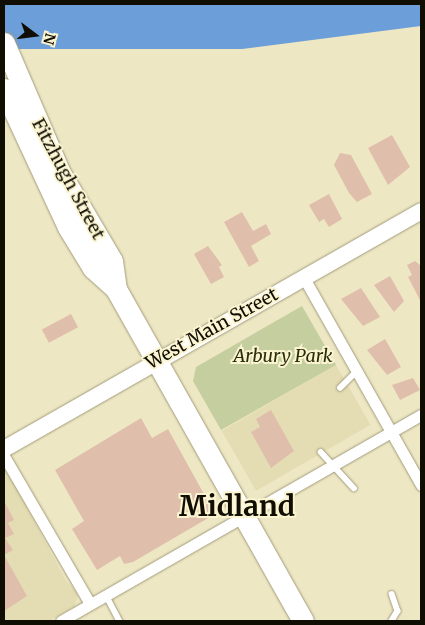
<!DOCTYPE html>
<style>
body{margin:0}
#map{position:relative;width:425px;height:625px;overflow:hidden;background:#eee7c4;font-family:Merriweather,serif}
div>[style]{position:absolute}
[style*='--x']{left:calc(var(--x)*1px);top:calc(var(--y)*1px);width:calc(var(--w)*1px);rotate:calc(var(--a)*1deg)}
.built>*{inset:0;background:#e4dcb2;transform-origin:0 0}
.green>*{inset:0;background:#c5ce9f}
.water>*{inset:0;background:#6c9ed9}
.building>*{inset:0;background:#dfbfab;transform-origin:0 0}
.roads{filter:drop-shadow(0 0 1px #a29c7b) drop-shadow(0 0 1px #a29c7b)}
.lane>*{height:5.5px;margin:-2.75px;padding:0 2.75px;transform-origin:2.75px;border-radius:2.75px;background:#fff}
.street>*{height:11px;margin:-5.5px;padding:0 5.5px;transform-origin:5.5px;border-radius:5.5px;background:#fff}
.secondary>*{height:16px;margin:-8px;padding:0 8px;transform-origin:8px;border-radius:8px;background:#fff}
.highway>*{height:21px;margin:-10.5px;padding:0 10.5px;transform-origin:10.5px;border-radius:10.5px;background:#fff}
span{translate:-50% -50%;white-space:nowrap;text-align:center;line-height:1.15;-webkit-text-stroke:4px #fbf4d1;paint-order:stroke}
.street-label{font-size:18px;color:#100d03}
.park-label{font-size:18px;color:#282d0b;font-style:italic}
.town-label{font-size:28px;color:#100d03;font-weight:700}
.frame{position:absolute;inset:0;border:5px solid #100d03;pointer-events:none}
.north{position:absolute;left:10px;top:10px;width:50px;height:50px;-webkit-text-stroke:4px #fbf4d1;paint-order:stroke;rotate:105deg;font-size:14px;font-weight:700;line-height:20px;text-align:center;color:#100d03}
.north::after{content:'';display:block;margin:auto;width:18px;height:22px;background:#100d03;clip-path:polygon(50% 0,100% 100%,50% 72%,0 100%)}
</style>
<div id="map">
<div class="built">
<i style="left:336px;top:365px;width:69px;height:132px;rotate:60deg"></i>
<i style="clip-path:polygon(4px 465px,66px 581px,78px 593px,75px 606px,49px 621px,4px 621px)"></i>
</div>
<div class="green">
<i style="clip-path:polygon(302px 306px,336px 365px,221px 430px,193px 381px,196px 367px)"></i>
</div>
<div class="water">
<i style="clip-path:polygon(4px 4px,421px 4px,421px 26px,242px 49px,4px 49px)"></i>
</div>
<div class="building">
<i style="clip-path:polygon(392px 135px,410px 167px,388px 185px,368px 148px)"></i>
<i style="clip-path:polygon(340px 153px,351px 155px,372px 194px,357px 202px,349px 193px,334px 165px)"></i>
<i style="clip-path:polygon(329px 194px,342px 219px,329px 227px,324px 219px,319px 222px,309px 205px)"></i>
<i style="clip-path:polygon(242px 212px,253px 231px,266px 224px,271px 234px,251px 246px,259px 261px,249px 267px,224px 222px)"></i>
<i style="clip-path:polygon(208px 246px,222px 265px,219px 267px,224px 277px,211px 284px,194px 254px)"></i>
<i style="clip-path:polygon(415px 261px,421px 266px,421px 302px,408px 277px,412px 275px,407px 265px)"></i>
<i style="clip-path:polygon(390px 276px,404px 301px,394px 312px,374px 285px)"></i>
<i style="clip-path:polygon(361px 288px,380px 317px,363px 326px,341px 299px)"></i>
<i style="left:71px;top:314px;width:15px;height:33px;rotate:62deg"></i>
<i style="clip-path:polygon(385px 339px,401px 367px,387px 375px,367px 350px)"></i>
<i style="clip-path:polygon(413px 378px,420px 390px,400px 400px,392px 385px)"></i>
<i style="clip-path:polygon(271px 410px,294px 451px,271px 468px,251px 432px,260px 427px,256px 419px)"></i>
<i style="clip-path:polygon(141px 418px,152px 438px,168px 429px,215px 514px,133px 562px,124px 564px,120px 556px,97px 570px,72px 529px,84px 521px,55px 470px)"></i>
<i style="clip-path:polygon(4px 501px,14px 520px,8px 523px,14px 534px,5px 538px,13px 550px,4px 555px)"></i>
<i style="clip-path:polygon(4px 555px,27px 596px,4px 611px)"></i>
</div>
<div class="roads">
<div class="lane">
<i style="--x:340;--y:388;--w:24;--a:-45"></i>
<i style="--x:321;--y:452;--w:49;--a:47.5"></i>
<i style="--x:392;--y:594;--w:18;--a:71"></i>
<i style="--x:398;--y:611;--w:12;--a:121"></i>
<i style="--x:106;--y:595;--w:30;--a:62"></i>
</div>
<div class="street">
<i style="--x:304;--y:278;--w:238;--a:60.5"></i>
<i style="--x:4;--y:456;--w:171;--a:59.8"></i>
<i style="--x:61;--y:621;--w:415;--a:-29.8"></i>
</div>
<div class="secondary">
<i style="--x:4;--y:449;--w:480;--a:-29.7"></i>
</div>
<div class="highway">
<i style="--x:4;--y:43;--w:139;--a:66.7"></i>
<i style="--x:59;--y:171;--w:104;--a:59.5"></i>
<i style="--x:112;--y:261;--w:28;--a:82"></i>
<i style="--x:4;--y:89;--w:152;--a:65.1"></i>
<i style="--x:68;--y:227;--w:48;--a:58.6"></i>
<i style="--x:93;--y:268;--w:31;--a:42"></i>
<i style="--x:116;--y:289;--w:381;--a:60.6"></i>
</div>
</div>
<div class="street-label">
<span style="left:68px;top:179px;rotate:62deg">Fitzhugh Street</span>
<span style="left:212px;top:329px;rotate:-29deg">West Main Street</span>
</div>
<div class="park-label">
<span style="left:283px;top:356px">Arbury Park</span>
</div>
<div class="town-label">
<span style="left:237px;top:506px">Midland</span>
</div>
<div class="frame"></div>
<div class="north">N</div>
</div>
